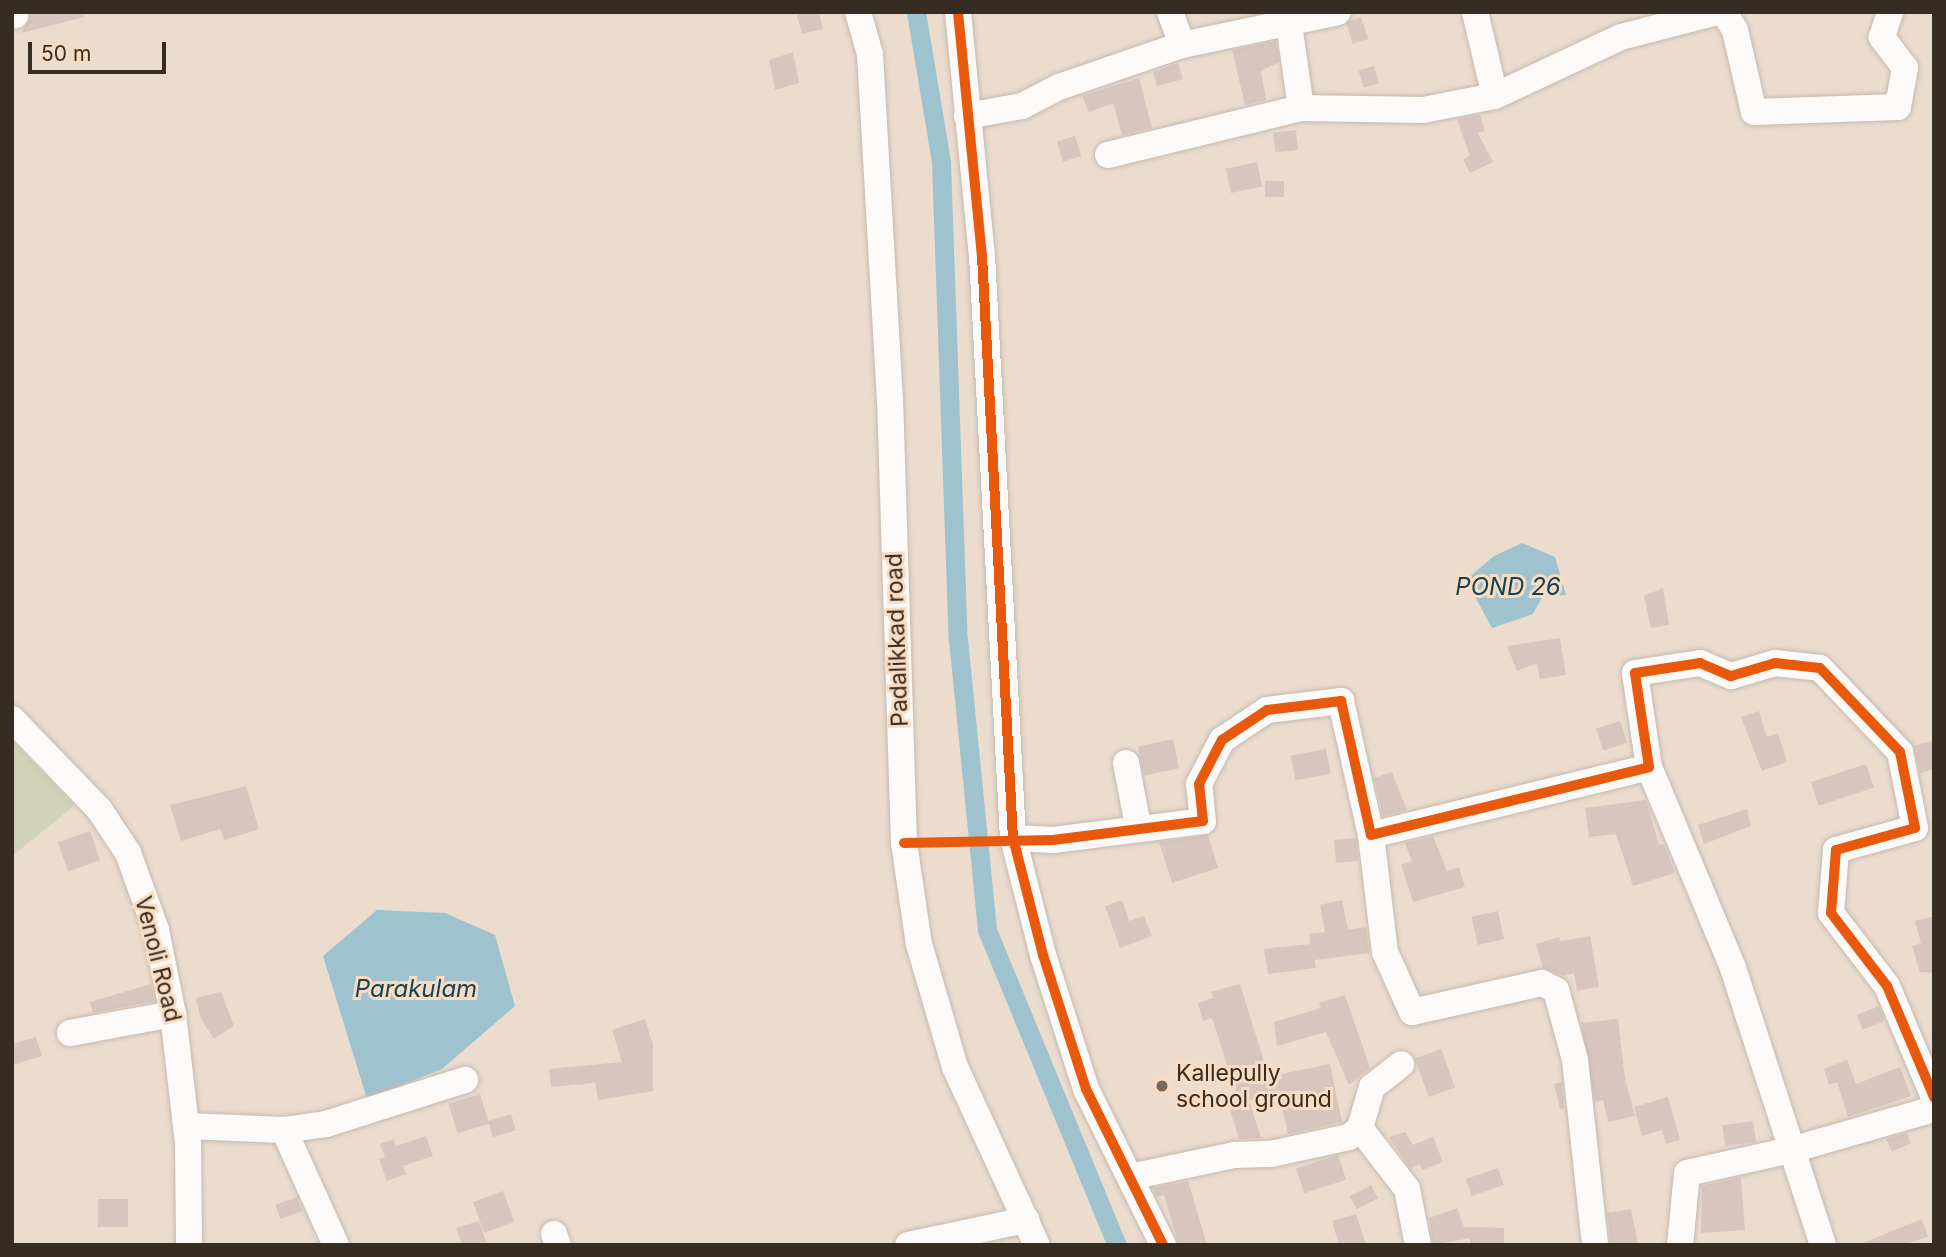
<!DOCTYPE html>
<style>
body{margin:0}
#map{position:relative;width:1946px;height:1257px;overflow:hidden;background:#ebdcce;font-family:Inter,sans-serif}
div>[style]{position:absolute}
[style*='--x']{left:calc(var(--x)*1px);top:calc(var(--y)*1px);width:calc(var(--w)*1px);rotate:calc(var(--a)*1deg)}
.green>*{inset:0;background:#d0d2b9}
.water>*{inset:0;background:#9fc2cf}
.canal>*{height:19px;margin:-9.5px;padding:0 9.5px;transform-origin:9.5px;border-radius:9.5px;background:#9fc2cf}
.building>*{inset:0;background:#d8c6be;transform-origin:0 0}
.roads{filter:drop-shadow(0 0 2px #c5b9af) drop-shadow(0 0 2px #c5b9af)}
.minor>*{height:26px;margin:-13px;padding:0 13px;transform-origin:13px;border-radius:13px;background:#fcfaf8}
.cycleway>*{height:10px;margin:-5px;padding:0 5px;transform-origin:5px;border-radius:5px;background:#e8590c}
.dots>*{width:19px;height:19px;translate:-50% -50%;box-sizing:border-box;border:4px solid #f7dbc2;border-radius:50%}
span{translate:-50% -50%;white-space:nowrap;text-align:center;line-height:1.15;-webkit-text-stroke:6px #f7dbc2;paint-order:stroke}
.street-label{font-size:23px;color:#362c22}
.poi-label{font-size:23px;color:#362c22}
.left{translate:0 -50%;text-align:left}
.water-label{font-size:24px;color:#124455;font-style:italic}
.frame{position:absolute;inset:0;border:14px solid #362c22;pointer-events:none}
.scale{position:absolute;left:28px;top:42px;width:138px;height:32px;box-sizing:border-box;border:4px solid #362c22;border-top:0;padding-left:9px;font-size:21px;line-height:24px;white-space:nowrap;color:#362c22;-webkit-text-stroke:5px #f7dbc2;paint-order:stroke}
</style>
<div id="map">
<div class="green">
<i style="clip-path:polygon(12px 740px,74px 806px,12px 856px)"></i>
</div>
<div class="water">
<i style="clip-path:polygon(1522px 543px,1555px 557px,1566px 595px,1542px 597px,1533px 614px,1492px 628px,1466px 580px,1494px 556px)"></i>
<i style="clip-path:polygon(377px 910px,445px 913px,495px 935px,515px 1006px,442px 1069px,367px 1099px,323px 956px)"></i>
</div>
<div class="canal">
<i style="--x:916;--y:12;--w:152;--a:80.5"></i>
<i style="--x:941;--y:162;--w:477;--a:88"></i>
<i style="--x:958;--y:639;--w:292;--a:84.3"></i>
<i style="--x:987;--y:930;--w:341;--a:67.6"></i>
</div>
<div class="building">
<i style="clip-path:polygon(30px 12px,83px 12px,84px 17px,22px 33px)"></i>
<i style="clip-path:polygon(796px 12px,819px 12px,823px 29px,802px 34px)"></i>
<i style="left:1361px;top:17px;width:23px;height:16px;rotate:72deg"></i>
<i style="clip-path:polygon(1276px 41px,1279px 62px,1261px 71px,1266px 100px,1245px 105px,1232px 50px)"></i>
<i style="clip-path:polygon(793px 52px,799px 83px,775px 90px,769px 60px)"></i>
<i style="clip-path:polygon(1178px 63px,1183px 79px,1157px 86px,1153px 72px)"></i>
<i style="left:1374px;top:66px;width:18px;height:16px;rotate:74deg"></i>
<i style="clip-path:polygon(1139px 78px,1152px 128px,1122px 135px,1113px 103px,1089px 112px,1082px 96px)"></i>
<i style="clip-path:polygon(1480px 115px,1485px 131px,1478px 133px,1493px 162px,1470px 173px,1463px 159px,1470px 156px,1457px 119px)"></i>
<i style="left:1296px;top:130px;width:20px;height:23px;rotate:84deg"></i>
<i style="left:1075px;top:136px;width:21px;height:19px;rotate:73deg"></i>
<i style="left:1257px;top:162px;width:25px;height:32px;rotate:78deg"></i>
<i style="left:1284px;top:181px;width:16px;height:19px;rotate:90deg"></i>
<i style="clip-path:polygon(1663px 588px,1669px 625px,1651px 628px,1644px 596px)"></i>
<i style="clip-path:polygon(1560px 638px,1566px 675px,1540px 679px,1537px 663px,1517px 671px,1507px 646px)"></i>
<i style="clip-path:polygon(1759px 711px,1767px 737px,1778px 733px,1787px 762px,1762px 771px,1741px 717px)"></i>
<i style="left:1620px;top:721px;width:23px;height:25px;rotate:72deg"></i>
<i style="left:1173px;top:739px;width:30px;height:36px;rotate:78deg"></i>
<i style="clip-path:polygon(1934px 740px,1934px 769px,1920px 773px,1914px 746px)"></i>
<i style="left:1326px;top:749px;width:25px;height:36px;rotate:79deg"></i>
<i style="left:1866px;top:764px;width:25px;height:58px;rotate:72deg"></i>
<i style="clip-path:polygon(1392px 772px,1407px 810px,1383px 816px,1374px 778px)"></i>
<i style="clip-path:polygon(246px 786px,259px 829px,224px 840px,220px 829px,181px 841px,170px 805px)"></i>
<i style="clip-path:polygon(1646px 800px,1659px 845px,1664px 844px,1675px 873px,1633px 886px,1616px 834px,1589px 837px,1585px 808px)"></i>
<i style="clip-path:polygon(1747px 809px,1751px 826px,1704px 844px,1698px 825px)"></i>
<i style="left:90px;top:831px;width:31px;height:34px;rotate:71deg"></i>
<i style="clip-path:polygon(1208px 835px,1218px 868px,1172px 883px,1159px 842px)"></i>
<i style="clip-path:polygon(1433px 836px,1447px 871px,1459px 867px,1465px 887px,1413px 902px,1401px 865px,1412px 861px,1405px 843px)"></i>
<i style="left:1356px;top:838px;width:23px;height:22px;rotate:85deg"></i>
<i style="clip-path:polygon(1122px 900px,1129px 921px,1144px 916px,1152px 936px,1120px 948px,1105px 906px)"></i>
<i style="clip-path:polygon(1342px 900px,1348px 930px,1366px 927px,1369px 953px,1315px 960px,1316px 968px,1268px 974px,1264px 949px,1310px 944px,1309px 934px,1325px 932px,1320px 905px)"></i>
<i style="left:1498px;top:911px;width:29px;height:27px;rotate:78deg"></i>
<i style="clip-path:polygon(1934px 916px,1934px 973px,1920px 972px,1912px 946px,1921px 943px,1915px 921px)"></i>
<i style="clip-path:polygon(1590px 936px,1599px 987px,1577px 991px,1574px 973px,1564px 976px,1543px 968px,1536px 944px,1559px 937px,1560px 941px)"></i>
<i style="clip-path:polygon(151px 984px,154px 1001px,93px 1013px,90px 1002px)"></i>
<i style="clip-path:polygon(1240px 984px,1270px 1081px,1282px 1079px,1281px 1074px,1330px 1064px,1342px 1122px,1288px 1134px,1279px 1094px,1239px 1102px,1212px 1018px,1203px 1021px,1198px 1003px,1213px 998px,1211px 992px)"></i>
<i style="clip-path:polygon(221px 992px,234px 1026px,214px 1039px,201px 1019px,196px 998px)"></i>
<i style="clip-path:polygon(1345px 995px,1370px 1068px,1349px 1085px,1326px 1032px,1277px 1046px,1274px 1022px,1321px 1008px,1319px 1003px)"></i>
<i style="left:1879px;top:1006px;width:16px;height:24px;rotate:68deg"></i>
<i style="clip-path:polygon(645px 1019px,653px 1045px,653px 1091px,598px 1100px,595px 1083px,551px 1087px,549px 1069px,622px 1062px,612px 1030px)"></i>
<i style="clip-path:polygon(1618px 1019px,1625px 1079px,1635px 1116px,1608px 1122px,1603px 1100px,1595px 1102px,1581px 1023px)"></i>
<i style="clip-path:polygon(36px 1037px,42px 1056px,12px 1065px,12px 1044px)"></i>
<i style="left:1441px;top:1049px;width:41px;height:28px;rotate:70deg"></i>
<i style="clip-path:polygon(1847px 1060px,1856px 1084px,1900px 1067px,1911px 1096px,1848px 1117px,1837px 1082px,1829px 1085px,1824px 1069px)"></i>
<i style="clip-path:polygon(1562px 1082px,1564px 1108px,1560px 1109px,1554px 1084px)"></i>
<i style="left:480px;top:1094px;width:31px;height:33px;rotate:73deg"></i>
<i style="clip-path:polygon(1668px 1097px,1680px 1140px,1666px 1144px,1662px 1130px,1642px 1136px,1634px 1107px)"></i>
<i style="clip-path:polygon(1250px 1103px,1261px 1138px,1239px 1139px,1230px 1110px)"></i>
<i style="left:511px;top:1114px;width:17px;height:24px;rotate:73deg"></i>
<i style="left:1753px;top:1121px;width:21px;height:31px;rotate:82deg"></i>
<i style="clip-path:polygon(1405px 1132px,1413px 1145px,1433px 1137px,1443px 1162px,1422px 1170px,1420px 1164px,1410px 1168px,1389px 1137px)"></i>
<i style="clip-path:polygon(1907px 1133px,1911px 1143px,1892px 1152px,1886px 1139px)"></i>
<i style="clip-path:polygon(426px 1136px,433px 1156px,403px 1166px,406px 1174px,387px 1181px,379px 1159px,385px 1157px,380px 1144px,393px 1139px,396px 1146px)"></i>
<i style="left:1338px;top:1155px;width:26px;height:44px;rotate:72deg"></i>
<i style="left:1498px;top:1168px;width:18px;height:34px;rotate:71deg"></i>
<i style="clip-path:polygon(1741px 1177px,1745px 1230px,1701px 1233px,1702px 1186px)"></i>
<i style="clip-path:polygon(1188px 1181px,1207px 1245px,1179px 1245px,1164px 1195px,1157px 1197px,1153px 1188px)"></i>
<i style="left:1371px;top:1185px;width:15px;height:24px;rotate:62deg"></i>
<i style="left:503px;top:1191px;width:33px;height:32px;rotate:70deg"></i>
<i style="left:297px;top:1197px;width:15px;height:23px;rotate:70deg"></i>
<i style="left:98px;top:1199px;width:30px;height:28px"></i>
<i style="clip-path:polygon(1457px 1208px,1464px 1227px,1504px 1228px,1504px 1245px,1470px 1245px,1470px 1238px,1433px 1245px,1429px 1218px)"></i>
<i style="clip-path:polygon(1631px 1209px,1638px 1245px,1611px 1245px,1607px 1213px)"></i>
<i style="clip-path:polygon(1356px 1214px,1366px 1245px,1339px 1245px,1332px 1221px)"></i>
<i style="clip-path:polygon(1922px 1219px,1928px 1237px,1902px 1245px,1858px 1245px)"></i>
<i style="clip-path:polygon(479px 1221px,486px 1242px,462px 1245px,456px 1228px)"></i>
</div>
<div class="roads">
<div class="minor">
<i style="--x:858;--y:12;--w:44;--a:74.1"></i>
<i style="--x:870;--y:54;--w:345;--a:86.7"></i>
<i style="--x:890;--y:398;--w:445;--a:88.2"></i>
<i style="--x:904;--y:843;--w:102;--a:81.6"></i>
<i style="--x:919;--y:944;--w:128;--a:73.7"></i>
<i style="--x:955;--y:1067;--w:196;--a:65.3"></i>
<i style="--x:958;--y:12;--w:244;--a:84.4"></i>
<i style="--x:982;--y:255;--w:584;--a:86.96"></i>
<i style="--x:1013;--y:838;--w:121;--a:75.6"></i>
<i style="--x:1043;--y:955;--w:141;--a:72.2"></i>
<i style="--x:1086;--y:1089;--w:174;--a:63.7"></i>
<i style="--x:1170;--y:12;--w:35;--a:70"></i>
<i style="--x:1475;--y:12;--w:86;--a:76.6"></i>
<i style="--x:1495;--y:96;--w:139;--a:-25.1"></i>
<i style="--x:1621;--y:37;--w:99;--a:-14.6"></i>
<i style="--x:1724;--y:12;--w:21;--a:59"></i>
<i style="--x:1735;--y:30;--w:84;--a:77"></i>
<i style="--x:1754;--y:112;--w:144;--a:-2"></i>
<i style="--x:1898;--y:107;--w:40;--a:-80"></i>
<i style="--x:1905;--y:68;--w:39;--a:-127"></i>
<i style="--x:1882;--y:37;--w:26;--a:-72"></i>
<i style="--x:12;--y:13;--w:4;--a:34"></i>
<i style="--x:1289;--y:24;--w:85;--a:81.9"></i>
<i style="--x:967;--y:116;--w:56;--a:-10.3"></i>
<i style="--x:1022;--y:106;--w:42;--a:-27.2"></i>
<i style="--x:1059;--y:87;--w:130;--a:-18.9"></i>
<i style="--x:1182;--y:45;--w:159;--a:-11.9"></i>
<i style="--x:1108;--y:155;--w:199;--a:-13.7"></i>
<i style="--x:1301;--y:108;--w:122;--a:0.9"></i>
<i style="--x:1423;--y:110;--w:73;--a:-11"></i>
<i style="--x:12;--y:719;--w:125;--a:46"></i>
<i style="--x:99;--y:809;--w:53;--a:56.6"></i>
<i style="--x:128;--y:853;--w:82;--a:70"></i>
<i style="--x:156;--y:930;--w:86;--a:78.6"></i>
<i style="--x:173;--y:1014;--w:130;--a:83.4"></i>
<i style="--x:188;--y:1143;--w:102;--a:89.4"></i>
<i style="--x:1126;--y:763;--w:64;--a:79.2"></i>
<i style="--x:1649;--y:767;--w:218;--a:67.3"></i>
<i style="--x:1733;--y:968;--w:291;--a:72"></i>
<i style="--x:1371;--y:835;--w:118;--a:83.2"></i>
<i style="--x:1385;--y:952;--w:66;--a:65.8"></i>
<i style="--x:1412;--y:1012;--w:133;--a:-12.6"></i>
<i style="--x:1542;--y:983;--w:16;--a:27"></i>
<i style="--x:1556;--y:990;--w:73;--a:74.8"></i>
<i style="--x:1575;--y:1060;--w:186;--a:83.8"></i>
<i style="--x:1013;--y:838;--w:40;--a:2.9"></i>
<i style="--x:1053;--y:840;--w:151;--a:-7.2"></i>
<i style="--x:1203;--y:821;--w:37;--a:-96"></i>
<i style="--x:1199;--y:784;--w:50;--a:-62.4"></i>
<i style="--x:1222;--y:740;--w:54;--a:-33.7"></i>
<i style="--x:1267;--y:710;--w:75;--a:-6.9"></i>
<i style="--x:1341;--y:701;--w:137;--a:77.4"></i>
<i style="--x:1371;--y:835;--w:286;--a:-13.7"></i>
<i style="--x:1649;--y:767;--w:95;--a:-98.5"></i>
<i style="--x:1635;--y:673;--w:66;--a:-8.7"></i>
<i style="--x:1700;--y:663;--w:34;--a:23"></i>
<i style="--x:1731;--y:676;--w:46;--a:-16.5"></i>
<i style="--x:1775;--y:663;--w:45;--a:6.3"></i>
<i style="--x:1820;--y:668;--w:116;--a:46.4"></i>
<i style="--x:1900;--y:752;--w:77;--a:78.8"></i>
<i style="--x:1915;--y:828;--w:82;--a:164.4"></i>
<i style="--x:1836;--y:850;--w:63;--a:94.5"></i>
<i style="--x:1831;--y:913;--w:92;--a:52.5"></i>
<i style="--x:1887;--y:986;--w:121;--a:67.1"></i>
<i style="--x:70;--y:1033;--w:105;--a:-10.5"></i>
<i style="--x:186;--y:1126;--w:98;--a:2.3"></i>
<i style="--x:284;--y:1130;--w:42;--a:-8.1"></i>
<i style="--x:326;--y:1124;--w:146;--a:-17.6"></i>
<i style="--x:1360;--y:1128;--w:43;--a:-73.7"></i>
<i style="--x:1372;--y:1087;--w:37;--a:-38"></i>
<i style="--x:284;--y:1130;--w:126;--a:65.7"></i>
<i style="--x:1130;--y:1177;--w:106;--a:-11.9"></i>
<i style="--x:1234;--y:1155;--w:37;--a:-2"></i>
<i style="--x:1271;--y:1154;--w:80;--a:-12.3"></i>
<i style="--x:1349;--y:1137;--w:14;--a:-39"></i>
<i style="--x:1360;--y:1128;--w:77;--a:52.4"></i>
<i style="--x:1407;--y:1189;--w:57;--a:78.9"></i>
<i style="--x:554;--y:1234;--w:12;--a:70"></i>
<i style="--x:908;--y:1245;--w:121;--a:-12"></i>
<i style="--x:1680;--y:1245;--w:72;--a:-84.4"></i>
<i style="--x:1687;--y:1173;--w:111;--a:-12.5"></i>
<i style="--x:1795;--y:1149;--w:145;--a:-16.1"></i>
</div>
</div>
<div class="cycleway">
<i style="--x:958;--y:12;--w:244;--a:84.4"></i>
<i style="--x:982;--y:255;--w:584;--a:86.96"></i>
<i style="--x:1013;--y:838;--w:121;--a:75.6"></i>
<i style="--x:1043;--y:955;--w:141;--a:72.2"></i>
<i style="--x:1086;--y:1089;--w:174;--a:63.7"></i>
<i style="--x:904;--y:843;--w:149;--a:-1.2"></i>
<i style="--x:1053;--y:840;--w:151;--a:-7.2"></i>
<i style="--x:1203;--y:821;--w:37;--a:-96"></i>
<i style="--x:1199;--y:784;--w:50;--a:-62.4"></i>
<i style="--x:1222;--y:740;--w:54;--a:-33.7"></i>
<i style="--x:1267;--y:710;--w:75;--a:-6.9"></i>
<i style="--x:1341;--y:701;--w:137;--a:77.4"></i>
<i style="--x:1371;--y:835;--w:286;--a:-13.7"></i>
<i style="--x:1649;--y:767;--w:95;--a:-98.5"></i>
<i style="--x:1635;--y:673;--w:66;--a:-8.7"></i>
<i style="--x:1700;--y:663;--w:34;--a:23"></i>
<i style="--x:1731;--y:676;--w:46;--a:-16.5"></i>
<i style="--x:1775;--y:663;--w:45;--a:6.3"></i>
<i style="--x:1820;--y:668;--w:116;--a:46.4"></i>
<i style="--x:1900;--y:752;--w:77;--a:78.8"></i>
<i style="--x:1915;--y:828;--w:82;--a:164.4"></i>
<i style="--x:1836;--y:850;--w:63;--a:94.5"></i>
<i style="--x:1831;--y:913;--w:92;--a:52.5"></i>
<i style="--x:1887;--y:986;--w:121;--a:67.1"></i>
</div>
<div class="dots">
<i style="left:1162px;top:1086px;background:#756a5e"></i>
</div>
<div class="street-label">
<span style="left:897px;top:640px;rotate:-92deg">Padalikkad road</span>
<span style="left:158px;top:959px;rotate:76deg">Venoli Road</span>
</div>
<div class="poi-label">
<span class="left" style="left:1176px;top:1086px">Kallepully<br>school ground</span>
</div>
<div class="water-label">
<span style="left:1508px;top:587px">POND 26</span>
<span style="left:416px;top:989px">Parakulam</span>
</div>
<div class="frame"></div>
<div class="scale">50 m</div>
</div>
